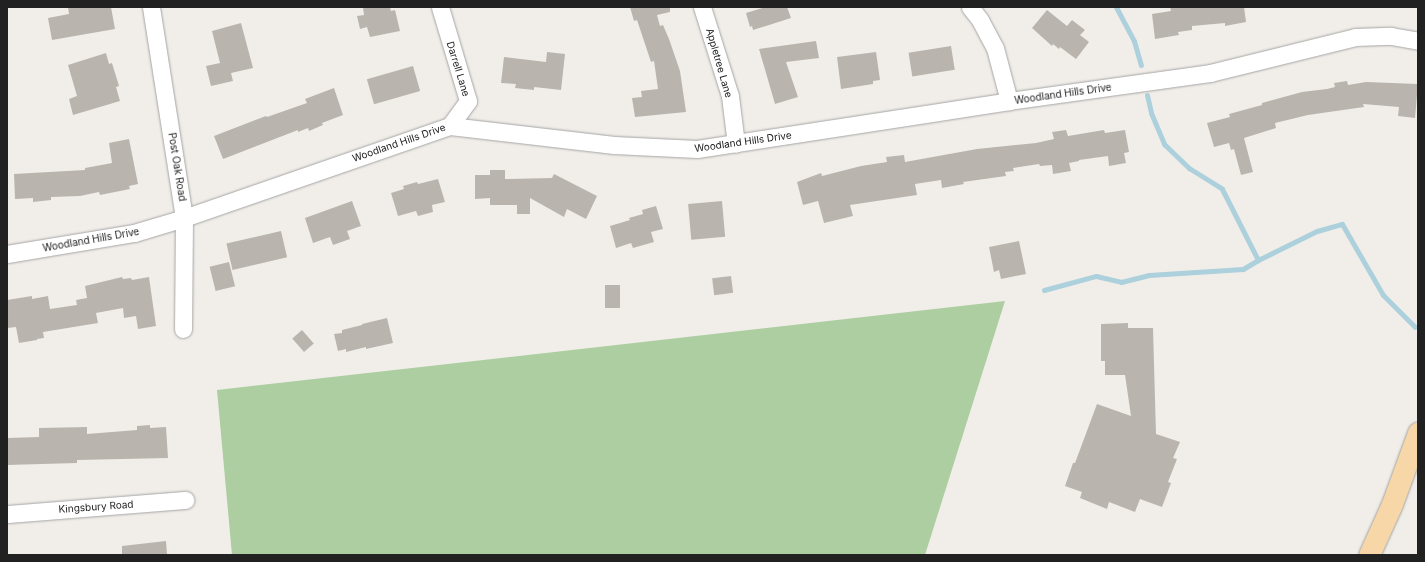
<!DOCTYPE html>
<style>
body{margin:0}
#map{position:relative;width:1425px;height:562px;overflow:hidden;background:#f1eee9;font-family:Inter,sans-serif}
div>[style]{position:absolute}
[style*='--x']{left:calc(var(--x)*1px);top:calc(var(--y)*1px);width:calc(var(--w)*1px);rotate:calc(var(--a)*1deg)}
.forest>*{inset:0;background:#accea0}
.stream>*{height:5px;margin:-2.5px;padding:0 2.5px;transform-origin:2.5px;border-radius:2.5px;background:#acd0dc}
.building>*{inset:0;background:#bab4ae;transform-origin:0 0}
.roads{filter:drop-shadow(0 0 1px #a5a5a5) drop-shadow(0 0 1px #a5a5a5)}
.minor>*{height:17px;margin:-8.5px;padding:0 8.5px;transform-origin:8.5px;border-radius:8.5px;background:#fff}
.major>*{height:21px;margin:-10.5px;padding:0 10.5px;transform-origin:10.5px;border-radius:10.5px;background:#f7d6a7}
span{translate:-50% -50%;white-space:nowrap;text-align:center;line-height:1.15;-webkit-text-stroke:3.5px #fff;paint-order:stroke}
.street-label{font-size:10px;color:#212121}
.frame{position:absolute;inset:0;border:8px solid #212121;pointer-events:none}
</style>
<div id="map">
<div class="forest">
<i style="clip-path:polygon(1005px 301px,925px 555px,232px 555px,217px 390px)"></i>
</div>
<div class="stream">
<i style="--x:1116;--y:7;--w:38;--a:62"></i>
<i style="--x:1134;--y:41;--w:25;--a:74"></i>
<i style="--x:1147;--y:95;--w:18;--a:77"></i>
<i style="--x:1151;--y:113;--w:34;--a:67"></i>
<i style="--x:1164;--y:144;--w:35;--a:44"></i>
<i style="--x:1189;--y:168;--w:39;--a:32"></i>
<i style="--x:1222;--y:189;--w:80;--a:63.1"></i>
<i style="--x:1258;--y:260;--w:66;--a:-26.2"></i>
<i style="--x:1317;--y:231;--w:26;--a:-16"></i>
<i style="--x:1342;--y:224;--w:82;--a:60"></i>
<i style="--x:1383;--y:295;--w:45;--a:45"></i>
<i style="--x:1044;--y:290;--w:54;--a:-15.1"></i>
<i style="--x:1096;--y:276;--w:26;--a:13"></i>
<i style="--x:1121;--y:282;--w:29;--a:-14"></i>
<i style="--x:1149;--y:275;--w:94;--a:-3.7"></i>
<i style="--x:1243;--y:269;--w:17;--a:-31"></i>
</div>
<div class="building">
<i style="clip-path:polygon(68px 7px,111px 7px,115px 29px,52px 40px,48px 18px,69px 14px)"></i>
<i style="clip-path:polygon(363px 7px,390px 7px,391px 11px,395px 10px,400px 31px,370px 37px,367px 27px,360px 29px,357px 16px,364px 15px)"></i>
<i style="clip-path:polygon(630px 7px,670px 7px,670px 12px,657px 15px,660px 26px,663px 25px,669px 39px,680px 71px,686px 112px,635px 117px,632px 98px,642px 97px,641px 91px,658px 89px,654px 61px,651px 62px,637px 20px,634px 21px)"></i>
<i style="clip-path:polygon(766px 7px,787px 7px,791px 18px,753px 30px,752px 26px,750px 27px,746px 13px)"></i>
<i style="clip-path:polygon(1170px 7px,1244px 7px,1246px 22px,1225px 26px,1225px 23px,1192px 26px,1192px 30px,1178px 32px,1179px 35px,1155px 39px,1152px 14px,1171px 11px)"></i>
<i style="clip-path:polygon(1047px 10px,1067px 26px,1072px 20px,1085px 30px,1080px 35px,1089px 42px,1076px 59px,1060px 47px,1059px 49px,1053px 44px,1052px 46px,1032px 28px)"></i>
<i style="clip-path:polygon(241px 23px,253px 68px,231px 73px,233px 81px,211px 86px,206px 66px,220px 63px,212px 31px)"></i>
<i style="clip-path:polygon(816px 41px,819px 58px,786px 62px,798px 97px,775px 104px,759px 49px)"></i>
<i style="left:951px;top:46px;width:24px;height:43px;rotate:81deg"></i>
<i style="clip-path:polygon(547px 52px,565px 54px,561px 90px,534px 87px,534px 90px,515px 88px,516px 84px,501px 83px,504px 57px,546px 62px)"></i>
<i style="clip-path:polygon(876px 52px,880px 80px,873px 81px,873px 84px,841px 89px,837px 57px)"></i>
<i style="clip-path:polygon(106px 53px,109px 64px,112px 63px,119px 86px,116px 87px,120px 101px,73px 115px,69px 99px,77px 96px,68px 65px)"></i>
<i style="left:413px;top:66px;width:26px;height:48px;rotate:74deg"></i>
<i style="clip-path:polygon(1347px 81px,1348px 85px,1366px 82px,1418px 84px,1415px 118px,1398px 116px,1399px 107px,1363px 104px,1364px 107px,1308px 115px,1275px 123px,1276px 128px,1244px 138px,1253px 172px,1241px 175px,1234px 149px,1231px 150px,1229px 143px,1214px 147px,1207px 123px,1230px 117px,1229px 114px,1262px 105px,1262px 103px,1302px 92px,1327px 89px,1335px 87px,1334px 83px)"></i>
<i style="clip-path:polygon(334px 88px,343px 115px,322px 123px,323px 125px,309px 131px,308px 128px,298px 132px,298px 130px,223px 159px,214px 136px,266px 116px,267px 117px,307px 103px,305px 99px)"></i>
<i style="clip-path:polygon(1066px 130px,1068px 136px,1104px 130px,1105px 133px,1125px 130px,1129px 152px,1124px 153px,1126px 163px,1109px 166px,1108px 156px,1079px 160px,1079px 161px,1069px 163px,1071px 171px,1053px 174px,1052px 165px,1040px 166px,1039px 164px,1013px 168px,1014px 171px,1005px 172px,1006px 176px,963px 182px,964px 184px,942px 188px,941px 180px,915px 184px,917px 195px,850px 205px,853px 216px,824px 223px,818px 201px,803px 205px,797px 182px,821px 173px,822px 176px,861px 166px,887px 162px,886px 157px,904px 155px,905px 162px,977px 149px,1036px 143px,1054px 139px,1052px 132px)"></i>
<i style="clip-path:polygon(129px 139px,138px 184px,129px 186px,130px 189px,100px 195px,99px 192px,80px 196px,51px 197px,51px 200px,33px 202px,33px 198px,15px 199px,14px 174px,85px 170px,85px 168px,112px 163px,109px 143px)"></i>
<i style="clip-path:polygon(490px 170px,505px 170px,505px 179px,552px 178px,554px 174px,597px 196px,586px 219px,567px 209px,564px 217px,530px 198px,530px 214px,517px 214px,517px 205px,490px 205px,490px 198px,475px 199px,475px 175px,490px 175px)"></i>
<i style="clip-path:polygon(438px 179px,445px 202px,432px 205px,433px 212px,418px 216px,416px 211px,398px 216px,391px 193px,404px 189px,403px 186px,417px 182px,418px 184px)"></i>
<i style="clip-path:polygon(352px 201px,361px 226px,347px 231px,350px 239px,333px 245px,330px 237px,313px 243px,305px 218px)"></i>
<i style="left:722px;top:201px;width:36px;height:34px;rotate:85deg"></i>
<i style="clip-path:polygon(656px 206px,663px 229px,651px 232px,654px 242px,633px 248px,631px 243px,616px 248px,610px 226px,630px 220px,629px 218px,643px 214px,642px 210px)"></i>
<i style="left:281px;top:231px;width:27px;height:56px;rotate:77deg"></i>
<i style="clip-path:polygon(1019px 241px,1026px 274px,1001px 279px,999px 270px,994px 272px,989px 247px)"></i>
<i style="left:229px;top:262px;width:25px;height:20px;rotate:76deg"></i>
<i style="left:731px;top:276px;width:17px;height:19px;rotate:83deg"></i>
<i style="clip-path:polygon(122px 277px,123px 279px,131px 278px,132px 280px,149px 277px,156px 326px,138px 329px,136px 316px,124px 318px,123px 308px,96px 313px,98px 323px,43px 332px,44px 338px,37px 339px,37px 340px,19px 343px,16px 327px,7px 328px,7px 300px,32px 296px,32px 299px,48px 296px,50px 309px,77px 305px,76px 300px,87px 298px,85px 286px)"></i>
<i style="left:605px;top:285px;width:15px;height:23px"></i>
<i style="clip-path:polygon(387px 318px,393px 343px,366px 349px,366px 347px,346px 352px,346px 349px,338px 351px,334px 334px,342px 333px,342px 330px,362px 325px,362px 324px)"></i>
<i style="clip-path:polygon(1128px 323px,1128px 328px,1153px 328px,1156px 434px,1180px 442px,1173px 458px,1177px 459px,1168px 482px,1171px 483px,1162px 507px,1140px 499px,1135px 512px,1109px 502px,1107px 509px,1080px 498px,1082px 492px,1065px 486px,1073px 463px,1075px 463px,1097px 404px,1131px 416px,1125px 375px,1105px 375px,1105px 361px,1101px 361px,1101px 324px)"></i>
<i style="left:302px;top:330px;width:18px;height:13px;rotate:49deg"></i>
<i style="clip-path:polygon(150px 425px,150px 428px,166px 427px,168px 458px,77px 460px,77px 463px,7px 465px,7px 438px,39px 437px,39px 428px,87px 427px,87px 434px,137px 430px,137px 426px)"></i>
<i style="clip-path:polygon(166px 541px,167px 555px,122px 555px,122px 546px)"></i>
</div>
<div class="roads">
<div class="minor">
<i style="--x:151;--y:7;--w:214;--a:81.1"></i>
<i style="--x:184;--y:218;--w:111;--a:90.5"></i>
<i style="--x:440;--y:7;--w:98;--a:73.4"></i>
<i style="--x:468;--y:101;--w:31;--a:126"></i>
<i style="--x:702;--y:7;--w:93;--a:72.5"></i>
<i style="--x:730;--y:96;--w:48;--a:82.9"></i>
<i style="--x:970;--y:7;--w:16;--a:52"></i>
<i style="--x:980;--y:20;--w:32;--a:62"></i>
<i style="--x:995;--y:48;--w:55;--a:75.2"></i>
<i style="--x:7;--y:254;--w:129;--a:-9.4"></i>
<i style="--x:134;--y:233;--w:52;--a:-16.7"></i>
<i style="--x:184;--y:218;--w:281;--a:-19.1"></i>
<i style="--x:450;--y:126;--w:165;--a:6.6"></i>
<i style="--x:614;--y:145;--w:83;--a:2.8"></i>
<i style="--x:697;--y:149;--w:316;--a:-8.7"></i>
<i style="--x:1009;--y:101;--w:203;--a:-7.9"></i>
<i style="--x:1210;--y:73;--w:149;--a:-13.9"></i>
<i style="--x:1355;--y:37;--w:36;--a:-2"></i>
<i style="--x:1391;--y:36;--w:27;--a:10"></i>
<i style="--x:7;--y:514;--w:179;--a:-4.5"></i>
</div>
<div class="major">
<i style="--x:1369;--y:555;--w:56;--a:-65.7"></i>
<i style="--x:1392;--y:504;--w:76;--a:-69.9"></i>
</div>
</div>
<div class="street-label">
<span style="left:719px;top:63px;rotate:74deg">Appletree Lane</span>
<span style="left:458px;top:69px;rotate:73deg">Darrell Lane</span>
<span style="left:1063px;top:94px;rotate:-8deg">Woodland Hills Drive</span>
<span style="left:743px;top:142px;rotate:-8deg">Woodland Hills Drive</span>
<span style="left:399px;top:143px;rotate:-19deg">Woodland Hills Drive</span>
<span style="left:177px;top:167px;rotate:81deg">Post Oak Road</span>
<span style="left:91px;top:240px;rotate:-10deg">Woodland Hills Drive</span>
<span style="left:96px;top:507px;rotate:-4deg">Kingsbury Road</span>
</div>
<div class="frame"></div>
</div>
